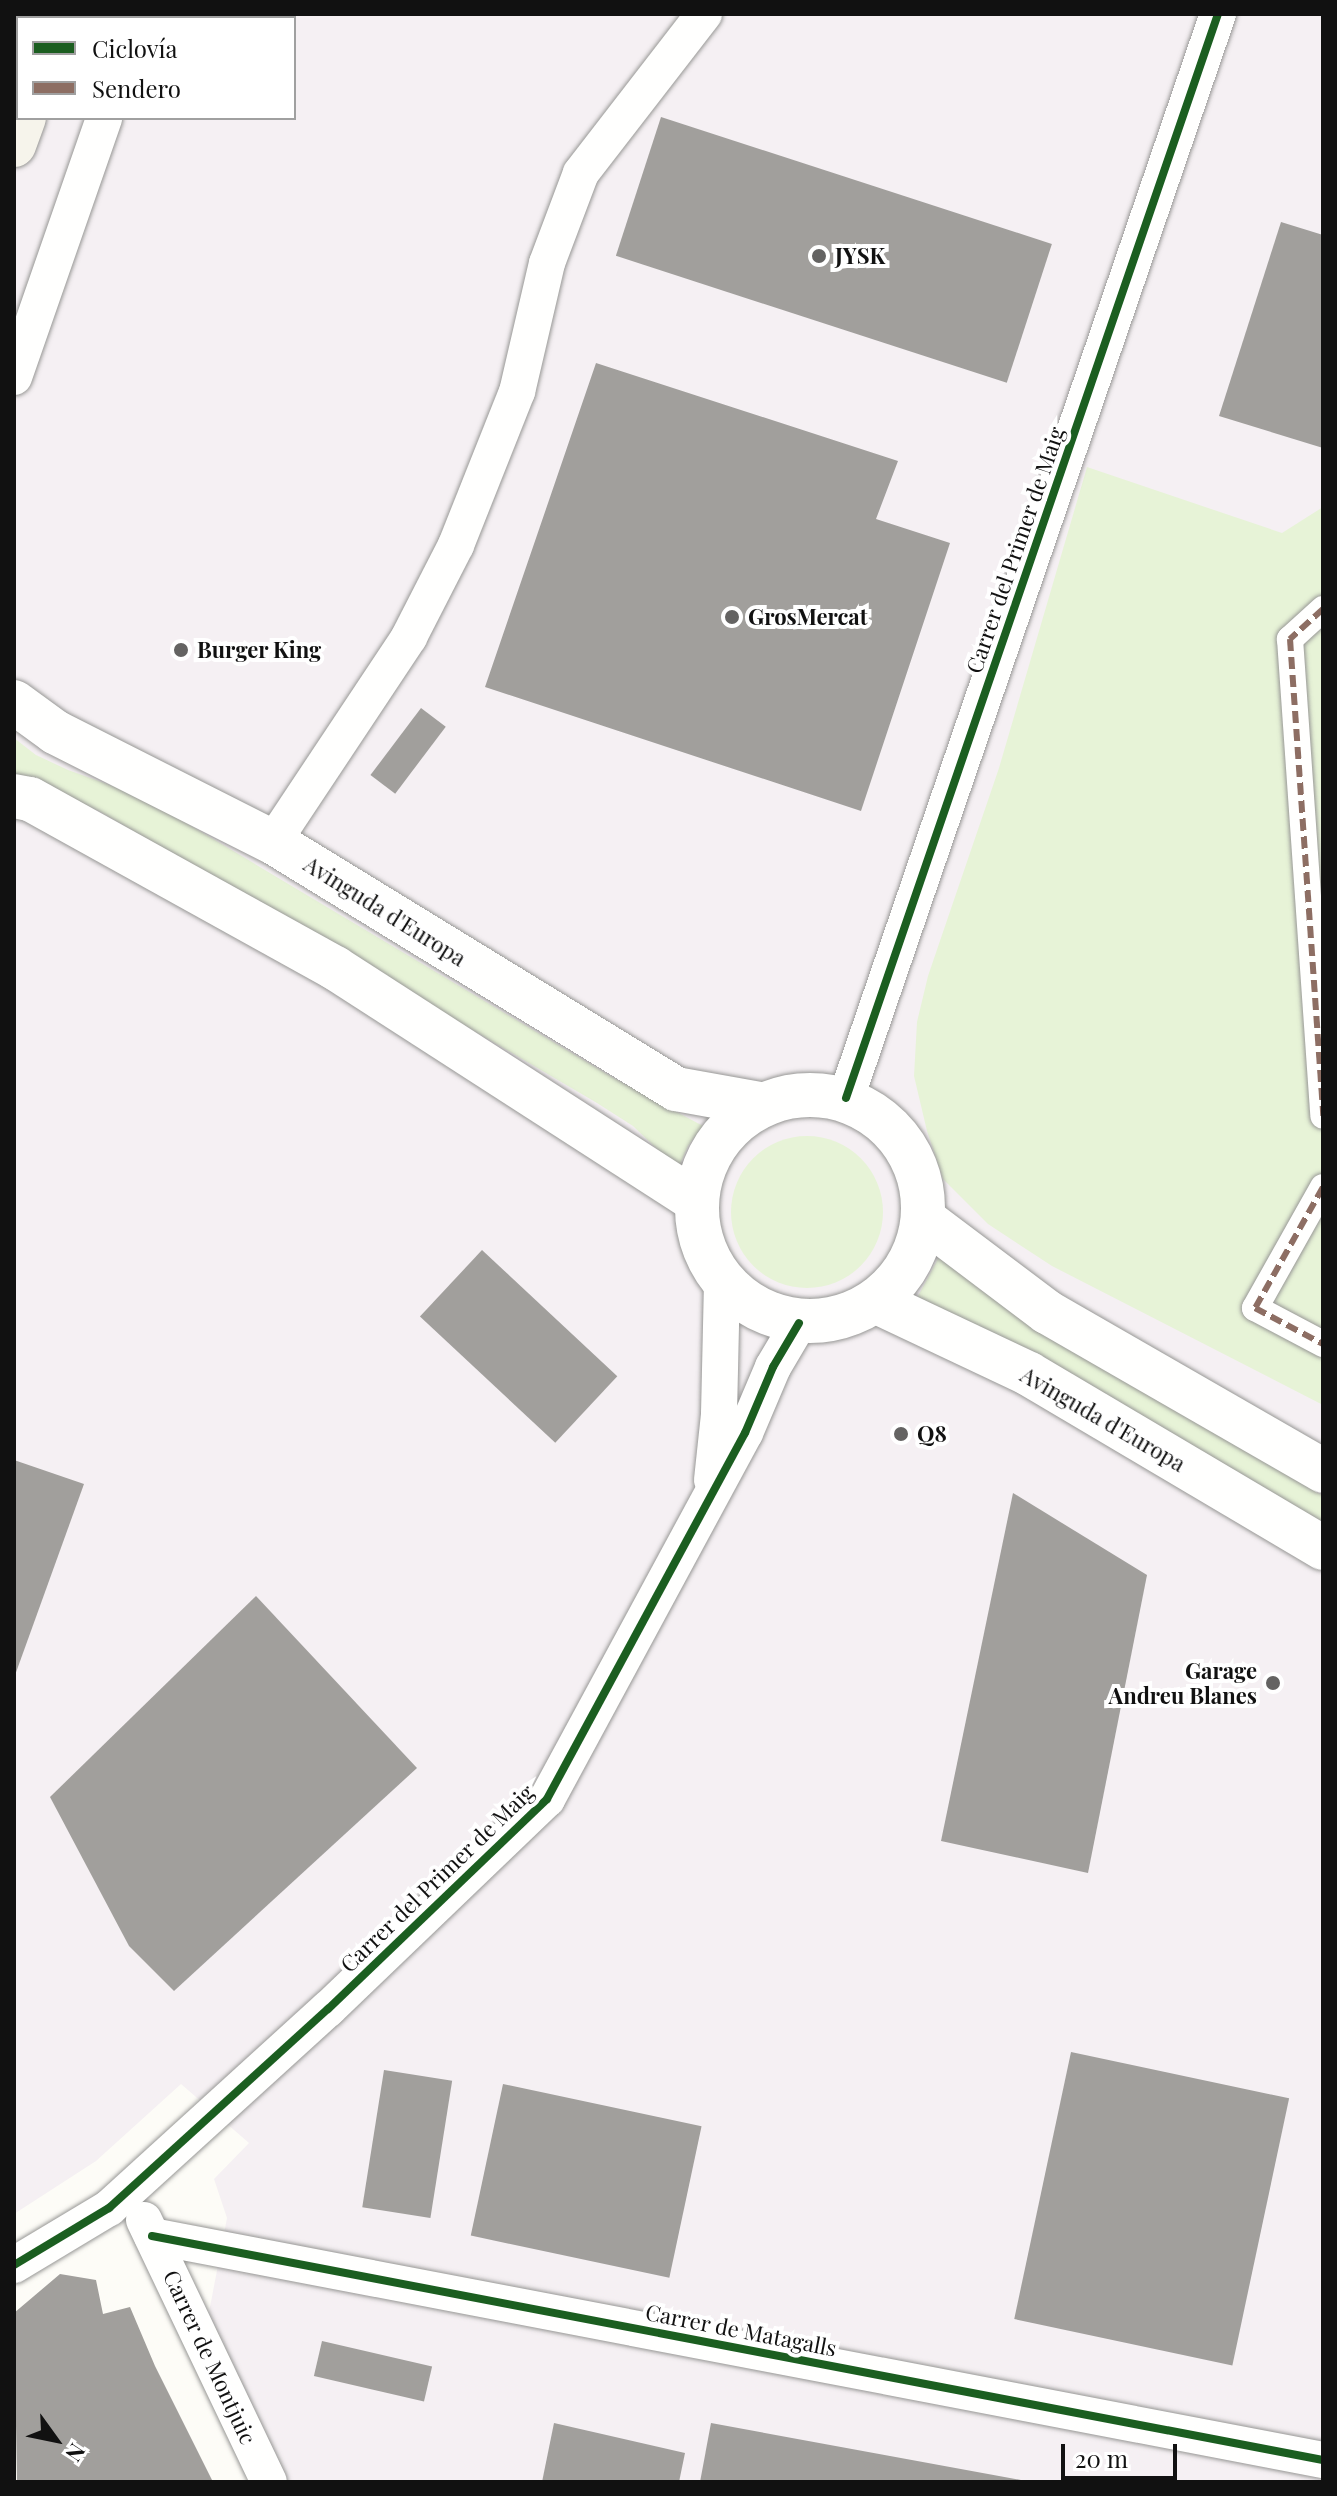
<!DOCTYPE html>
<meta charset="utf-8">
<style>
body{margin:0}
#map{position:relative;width:1337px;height:2496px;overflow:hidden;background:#fdfcf7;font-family:"Playfair Display",serif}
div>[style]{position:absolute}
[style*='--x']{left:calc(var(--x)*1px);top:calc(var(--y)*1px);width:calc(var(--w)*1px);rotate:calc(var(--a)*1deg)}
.industrial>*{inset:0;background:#f5f0f3}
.green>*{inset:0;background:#e7f3d7}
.round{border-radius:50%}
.building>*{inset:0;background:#a19f9c;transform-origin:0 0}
.roads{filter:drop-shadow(0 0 2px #979795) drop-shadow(0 0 2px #979795)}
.pedestrian>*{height:26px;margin:-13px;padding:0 13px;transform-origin:13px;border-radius:13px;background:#fffffe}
.minor>*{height:36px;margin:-18px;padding:0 18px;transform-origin:18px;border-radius:18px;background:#fffffe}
.tertiary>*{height:44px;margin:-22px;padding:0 22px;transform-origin:22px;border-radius:22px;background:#fffffe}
.tertiary>.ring{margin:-22px;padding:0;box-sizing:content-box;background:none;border:44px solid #fffffe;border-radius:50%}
.secondary>*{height:44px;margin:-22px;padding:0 22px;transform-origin:22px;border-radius:22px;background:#f6f4eb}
.quiet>*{height:6px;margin-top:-3px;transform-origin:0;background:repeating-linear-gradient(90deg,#8d6e63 0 12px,transparent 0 18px)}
.cycleway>*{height:8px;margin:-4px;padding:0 4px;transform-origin:4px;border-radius:4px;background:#1b5e20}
.dots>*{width:22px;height:22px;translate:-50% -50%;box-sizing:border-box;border:4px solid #fff;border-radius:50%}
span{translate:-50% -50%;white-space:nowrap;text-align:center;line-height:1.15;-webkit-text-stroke:8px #fff;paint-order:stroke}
.poi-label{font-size:22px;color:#111;font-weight:700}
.left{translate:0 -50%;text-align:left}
.right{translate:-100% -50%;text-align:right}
.street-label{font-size:22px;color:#111}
.frame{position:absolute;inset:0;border:16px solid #111;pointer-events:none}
.legend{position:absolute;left:16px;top:16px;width:280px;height:104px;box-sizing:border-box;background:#fff;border:2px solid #a0a0a0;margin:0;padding:10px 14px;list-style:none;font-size:24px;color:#111}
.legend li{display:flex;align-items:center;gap:16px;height:40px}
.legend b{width:40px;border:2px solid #a0a0a0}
.north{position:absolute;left:16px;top:2400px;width:80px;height:80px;-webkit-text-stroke:6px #fff;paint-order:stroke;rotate:123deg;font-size:22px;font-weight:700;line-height:32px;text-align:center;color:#111}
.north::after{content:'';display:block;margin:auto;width:28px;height:36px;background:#111;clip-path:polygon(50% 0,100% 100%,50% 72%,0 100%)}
.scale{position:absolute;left:1061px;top:2444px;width:116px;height:36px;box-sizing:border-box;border:4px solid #111;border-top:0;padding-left:10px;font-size:24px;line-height:28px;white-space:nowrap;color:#111;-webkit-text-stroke:6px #fff;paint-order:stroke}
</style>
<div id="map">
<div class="industrial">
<i style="clip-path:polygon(evenodd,14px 14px,1323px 14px,1323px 2482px,282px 2482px,206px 2328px,227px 2218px,214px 2179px,249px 2143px,181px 2084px,96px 2161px,14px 2214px,14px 14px,18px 18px,294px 18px,294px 118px,18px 118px,18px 18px)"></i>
</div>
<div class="green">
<i style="clip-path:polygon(1087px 467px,1282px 533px,1323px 507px,1323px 1405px,1052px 1266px,988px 1224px,943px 1179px,927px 1131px,914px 1076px,917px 1022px,928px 976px,999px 768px)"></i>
<i style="clip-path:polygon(14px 738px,36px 755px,68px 770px,141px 796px,612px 1077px,703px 1126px,688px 1146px,678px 1169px,633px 1126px,597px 1103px,99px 811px,14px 777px)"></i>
<i class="round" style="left:731px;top:1136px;width:152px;height:152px"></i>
<i style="clip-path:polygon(941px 1253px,978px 1288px,1022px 1318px,1323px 1496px,1323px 1533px,1007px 1344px,917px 1298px)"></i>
</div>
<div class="building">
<i style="left:661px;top:117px;width:411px;height:146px;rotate:18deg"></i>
<i style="clip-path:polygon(1281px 222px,1323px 235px,1323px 448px,1219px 416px)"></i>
<i style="clip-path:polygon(596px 363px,898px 461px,876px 519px,950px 543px,861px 811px,485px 687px)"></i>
<i style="left:421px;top:708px;width:31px;height:84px;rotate:37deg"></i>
<i style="left:482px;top:1250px;width:185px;height:91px;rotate:43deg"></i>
<i style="clip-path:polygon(14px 1460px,84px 1484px,14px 1678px)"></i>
<i style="clip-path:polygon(1013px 1493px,1147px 1575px,1088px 1873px,941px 1841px)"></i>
<i style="clip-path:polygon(256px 1596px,417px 1768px,174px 1991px,129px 1946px,50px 1797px)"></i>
<i style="left:1071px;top:2052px;width:223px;height:273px;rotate:12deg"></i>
<i style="left:384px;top:2070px;width:69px;height:139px;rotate:9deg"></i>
<i style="left:503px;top:2084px;width:203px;height:155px;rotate:12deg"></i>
<i style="clip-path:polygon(60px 2274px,96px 2280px,103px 2314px,130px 2307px,155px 2366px,213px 2482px,17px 2482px,14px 2313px)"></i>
<i style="left:322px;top:2341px;width:113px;height:36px;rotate:13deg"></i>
<i style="clip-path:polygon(554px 2423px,685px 2453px,679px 2482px,542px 2482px)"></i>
<i style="clip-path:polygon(711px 2423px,1021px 2480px,1021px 2482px,700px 2482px)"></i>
</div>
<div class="roads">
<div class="pedestrian">
<i style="--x:1323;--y:609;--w:45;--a:137.7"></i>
<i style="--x:1290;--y:639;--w:478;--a:86"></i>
<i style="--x:1323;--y:1187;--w:139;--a:119.3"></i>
<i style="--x:1255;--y:1308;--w:77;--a:27.9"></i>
</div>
<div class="minor">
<i style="--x:139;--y:18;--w:4;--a:-63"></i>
<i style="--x:14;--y:377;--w:274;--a:-70.8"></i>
<i style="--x:273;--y:842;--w:246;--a:-56.4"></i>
<i style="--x:409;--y:637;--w:103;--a:-62.9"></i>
<i style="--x:456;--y:545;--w:165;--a:-68.3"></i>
<i style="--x:517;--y:392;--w:132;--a:-76.9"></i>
<i style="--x:547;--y:263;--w:96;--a:-69.3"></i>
<i style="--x:581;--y:173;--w:201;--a:-52.3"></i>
<i style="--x:846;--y:1098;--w:1146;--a:-71.06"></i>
<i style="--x:712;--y:1480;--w:66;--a:-83.9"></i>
<i style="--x:719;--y:1414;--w:131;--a:-88.7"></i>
<i style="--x:144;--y:2220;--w:290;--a:64.5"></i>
<i style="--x:152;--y:2236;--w:1192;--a:10.83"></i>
<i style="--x:14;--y:2265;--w:111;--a:-31"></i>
<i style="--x:109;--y:2208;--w:296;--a:-42.3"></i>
<i style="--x:328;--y:2009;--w:303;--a:-43.8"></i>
<i style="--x:547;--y:1799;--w:416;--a:-61.6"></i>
<i style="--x:745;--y:1433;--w:72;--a:-67"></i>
<i style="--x:773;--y:1367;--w:51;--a:-59.4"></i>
</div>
<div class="tertiary">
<i style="--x:14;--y:702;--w:51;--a:36.2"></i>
<i style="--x:55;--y:732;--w:244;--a:26.8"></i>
<i style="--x:273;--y:842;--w:473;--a:31.5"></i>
<i style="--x:676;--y:1089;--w:84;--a:10.2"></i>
<i style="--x:14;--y:796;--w:16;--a:11"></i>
<i style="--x:30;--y:799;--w:349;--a:29"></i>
<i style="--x:335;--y:968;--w:428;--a:32.8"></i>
<i class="ring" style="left:697px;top:1095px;width:182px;height:182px"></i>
<i style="--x:925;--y:1220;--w:153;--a:37"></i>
<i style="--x:1047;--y:1312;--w:319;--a:29.9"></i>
<i style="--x:877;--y:1302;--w:168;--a:25.3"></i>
<i style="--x:1029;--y:1374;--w:342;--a:30.6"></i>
</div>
<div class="secondary">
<i style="--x:60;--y:18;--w:4;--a:-63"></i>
<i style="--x:14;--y:145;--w:29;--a:-70"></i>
</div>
</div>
<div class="quiet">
<i style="--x:1323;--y:609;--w:45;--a:137.7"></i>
<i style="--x:1290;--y:639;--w:478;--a:86"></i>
<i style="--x:1323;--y:1187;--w:139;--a:119.3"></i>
<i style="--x:1255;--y:1308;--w:77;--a:27.9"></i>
</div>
<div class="cycleway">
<i style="--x:846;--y:1098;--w:1146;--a:-71.06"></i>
<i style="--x:152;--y:2236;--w:1192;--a:10.83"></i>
<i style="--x:14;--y:2265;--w:111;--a:-31"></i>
<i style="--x:109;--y:2208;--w:296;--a:-42.3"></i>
<i style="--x:328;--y:2009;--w:303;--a:-43.8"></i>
<i style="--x:547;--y:1799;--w:416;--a:-61.6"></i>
<i style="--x:745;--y:1433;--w:72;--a:-67"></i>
<i style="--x:773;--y:1367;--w:51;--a:-59.4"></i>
</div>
<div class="dots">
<i style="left:819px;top:256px;background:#646362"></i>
<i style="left:732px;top:617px;background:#646362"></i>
<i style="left:181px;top:650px;background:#646362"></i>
<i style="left:901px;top:1434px;background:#646362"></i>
<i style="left:1273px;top:1683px;background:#646362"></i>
</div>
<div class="poi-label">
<span class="left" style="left:835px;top:256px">JYSK</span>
<span class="left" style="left:748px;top:617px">GrosMercat</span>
<span class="left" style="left:197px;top:650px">Burger King</span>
<span class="left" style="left:917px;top:1434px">Q8</span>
<span class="right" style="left:1257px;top:1683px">Garage<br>Andreu Blanes</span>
</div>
<div class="street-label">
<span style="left:1015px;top:550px;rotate:-71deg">Carrer del Primer de Maig</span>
<span style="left:385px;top:911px;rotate:32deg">Avinguda d'Europa</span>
<span style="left:1103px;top:1419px;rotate:30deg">Avinguda d'Europa</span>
<span style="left:437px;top:1878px;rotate:-44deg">Carrer del Primer de Maig</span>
<span style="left:741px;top:2330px;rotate:11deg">Carrer de Matagalls</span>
<span style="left:210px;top:2357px;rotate:65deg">Carrer de Montjuic</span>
</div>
<div class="frame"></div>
<ul class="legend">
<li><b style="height:10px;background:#1b5e20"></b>Ciclovía</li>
<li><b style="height:10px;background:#8d6e63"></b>Sendero</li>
</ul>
<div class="north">N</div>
<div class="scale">20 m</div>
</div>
